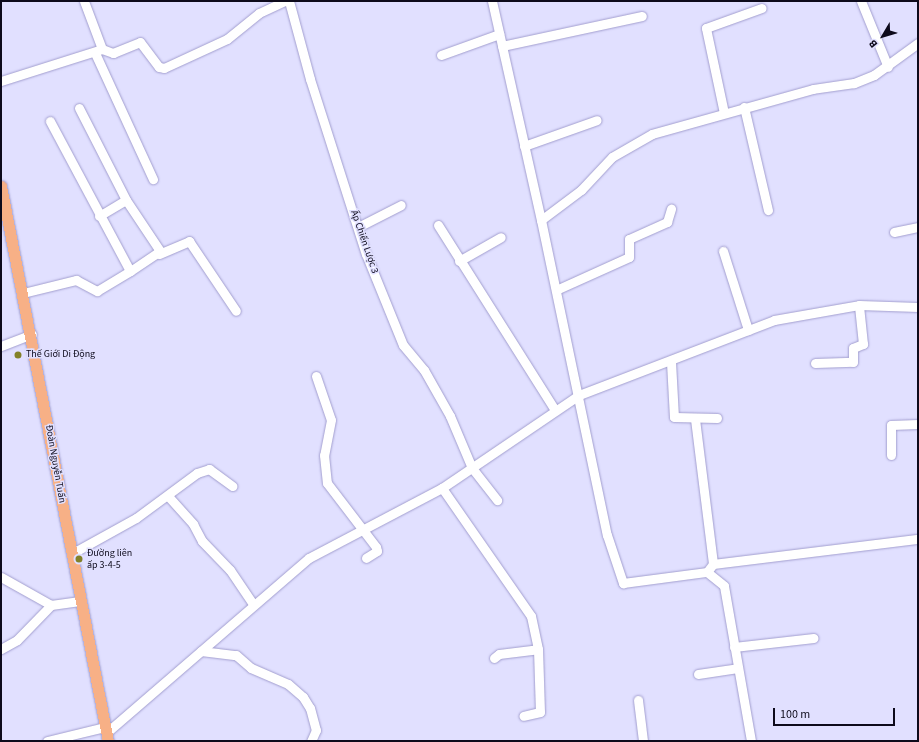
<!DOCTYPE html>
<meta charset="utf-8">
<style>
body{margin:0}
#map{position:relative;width:919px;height:742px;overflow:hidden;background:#e1e0ff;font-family:"Source Sans 3",sans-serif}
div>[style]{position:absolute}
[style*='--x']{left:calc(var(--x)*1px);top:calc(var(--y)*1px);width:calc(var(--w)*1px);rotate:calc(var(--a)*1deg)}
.roads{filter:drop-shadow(0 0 1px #a29ecf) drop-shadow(0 0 1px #a29ecf)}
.minor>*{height:9px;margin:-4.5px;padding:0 4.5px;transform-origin:4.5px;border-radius:4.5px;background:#fff}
.major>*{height:11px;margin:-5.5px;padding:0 5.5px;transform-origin:5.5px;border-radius:5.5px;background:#f7b086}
.dots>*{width:11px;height:11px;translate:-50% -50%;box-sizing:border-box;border:2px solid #e1e0ff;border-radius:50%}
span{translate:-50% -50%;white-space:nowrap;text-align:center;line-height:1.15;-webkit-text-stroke:3px #e1e0ff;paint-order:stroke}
.street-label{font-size:10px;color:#0d0a1b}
.poi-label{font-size:10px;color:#0d0a1b}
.left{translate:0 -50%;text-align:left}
.frame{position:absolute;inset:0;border:2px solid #0d0a1b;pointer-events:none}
.north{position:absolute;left:863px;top:16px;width:40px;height:40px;-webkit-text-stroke:3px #e1e0ff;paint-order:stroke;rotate:232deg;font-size:11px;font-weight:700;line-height:16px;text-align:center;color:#0d0a1b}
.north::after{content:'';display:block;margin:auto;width:14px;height:18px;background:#0d0a1b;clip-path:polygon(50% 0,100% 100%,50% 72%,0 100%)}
.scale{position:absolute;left:773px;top:708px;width:122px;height:18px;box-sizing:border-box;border:2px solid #0d0a1b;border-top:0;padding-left:5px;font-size:12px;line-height:14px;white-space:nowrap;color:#0d0a1b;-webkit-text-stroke:3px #e1e0ff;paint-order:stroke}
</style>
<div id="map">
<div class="roads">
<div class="minor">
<i style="--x:289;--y:1;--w:81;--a:74.9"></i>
<i style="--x:310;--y:79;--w:184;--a:72.3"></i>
<i style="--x:366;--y:254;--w:98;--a:67.9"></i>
<i style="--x:403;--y:345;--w:33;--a:50"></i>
<i style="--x:424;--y:370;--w:53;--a:60.5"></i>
<i style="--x:450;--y:416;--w:56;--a:67.1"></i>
<i style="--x:472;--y:468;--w:41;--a:52"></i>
<i style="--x:492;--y:1;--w:224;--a:77.4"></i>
<i style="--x:861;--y:1;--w:71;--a:67.8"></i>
<i style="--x:918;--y:43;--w:54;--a:144"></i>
<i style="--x:874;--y:75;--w:22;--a:158"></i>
<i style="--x:854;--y:83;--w:41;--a:171.7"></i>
<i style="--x:813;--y:89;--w:167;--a:164.4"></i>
<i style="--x:652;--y:134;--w:46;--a:150.1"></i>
<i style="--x:612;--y:157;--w:45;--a:133.2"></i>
<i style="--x:581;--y:190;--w:50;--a:143.1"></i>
<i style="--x:541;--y:220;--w:322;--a:78.2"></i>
<i style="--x:607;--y:535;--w:51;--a:71.6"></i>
<i style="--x:623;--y:583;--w:85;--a:-7.5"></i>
<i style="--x:707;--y:572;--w:10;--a:-53"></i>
<i style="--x:713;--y:564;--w:207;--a:-7"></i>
<i style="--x:502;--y:46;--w:143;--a:-12.1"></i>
<i style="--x:102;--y:49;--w:12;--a:20"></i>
<i style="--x:113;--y:53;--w:29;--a:-22"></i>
<i style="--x:140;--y:42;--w:31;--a:53"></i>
<i style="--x:159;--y:67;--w:5;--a:11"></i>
<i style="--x:164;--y:68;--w:69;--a:-24.7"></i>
<i style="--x:227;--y:39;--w:41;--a:-39.1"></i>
<i style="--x:259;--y:13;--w:29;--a:-25"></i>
<i style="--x:95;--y:53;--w:139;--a:65.3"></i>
<i style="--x:441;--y:55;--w:62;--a:-19.9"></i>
<i style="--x:1;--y:81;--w:106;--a:-17.6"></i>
<i style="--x:102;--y:49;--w:51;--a:-110.6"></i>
<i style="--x:744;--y:107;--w:106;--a:76.9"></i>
<i style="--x:79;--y:108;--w:103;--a:62.9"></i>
<i style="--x:126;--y:200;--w:61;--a:56.3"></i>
<i style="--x:160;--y:251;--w:36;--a:146"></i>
<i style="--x:724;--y:113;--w:87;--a:-102"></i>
<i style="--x:706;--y:28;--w:59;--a:-19.7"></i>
<i style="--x:524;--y:146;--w:77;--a:-19.6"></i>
<i style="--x:99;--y:216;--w:31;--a:-31"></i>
<i style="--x:438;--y:225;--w:219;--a:57.7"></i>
<i style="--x:358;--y:227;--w:48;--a:-27.1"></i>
<i style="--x:894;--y:232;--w:25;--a:-12"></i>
<i style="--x:723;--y:251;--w:83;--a:72.4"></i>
<i style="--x:159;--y:254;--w:33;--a:-23"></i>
<i style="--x:189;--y:241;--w:84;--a:56.1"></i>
<i style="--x:459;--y:261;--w:48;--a:-29.7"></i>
<i style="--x:556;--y:290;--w:80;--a:-24.3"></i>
<i style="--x:629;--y:257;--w:18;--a:-90"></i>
<i style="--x:629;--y:239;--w:42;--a:-24.1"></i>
<i style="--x:667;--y:222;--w:14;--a:-73"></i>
<i style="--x:23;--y:293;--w:55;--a:-13.8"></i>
<i style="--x:76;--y:280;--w:24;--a:28"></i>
<i style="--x:97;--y:291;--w:39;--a:-31"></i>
<i style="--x:130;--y:271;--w:170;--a:-118.1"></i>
<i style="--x:1;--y:346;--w:33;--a:-21"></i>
<i style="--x:671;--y:362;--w:55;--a:86.9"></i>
<i style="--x:674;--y:417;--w:43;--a:1.3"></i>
<i style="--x:815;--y:363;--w:38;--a:-2"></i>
<i style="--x:853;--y:362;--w:14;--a:-90"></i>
<i style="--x:853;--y:348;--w:11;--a:-22"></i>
<i style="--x:863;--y:344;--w:39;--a:-96"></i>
<i style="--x:316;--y:376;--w:46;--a:71.2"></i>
<i style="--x:331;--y:420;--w:36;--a:101"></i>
<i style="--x:324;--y:455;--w:28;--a:84"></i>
<i style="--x:327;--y:483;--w:81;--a:52.6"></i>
<i style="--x:376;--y:547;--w:4;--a:76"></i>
<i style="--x:377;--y:551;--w:13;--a:148"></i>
<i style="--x:695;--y:419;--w:146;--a:82.9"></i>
<i style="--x:891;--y:455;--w:30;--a:-90"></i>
<i style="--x:891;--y:425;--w:27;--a:-2"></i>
<i style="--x:442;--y:488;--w:156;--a:55.2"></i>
<i style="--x:531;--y:616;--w:34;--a:78"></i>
<i style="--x:538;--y:649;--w:63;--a:88.2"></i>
<i style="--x:540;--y:712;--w:17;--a:167"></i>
<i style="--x:168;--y:496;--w:38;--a:48"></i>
<i style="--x:193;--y:524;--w:19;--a:62"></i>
<i style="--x:202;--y:541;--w:40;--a:46"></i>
<i style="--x:230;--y:570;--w:41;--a:55.9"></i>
<i style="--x:71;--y:554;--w:74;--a:-29"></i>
<i style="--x:136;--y:518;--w:76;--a:-36.4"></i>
<i style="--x:197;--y:473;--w:13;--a:-18"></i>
<i style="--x:209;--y:469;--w:29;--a:36"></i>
<i style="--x:707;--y:572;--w:22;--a:39"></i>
<i style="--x:724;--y:586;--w:157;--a:80.1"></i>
<i style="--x:1;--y:577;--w:57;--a:29.2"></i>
<i style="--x:734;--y:647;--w:80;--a:-6.5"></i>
<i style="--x:1;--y:649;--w:18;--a:-29"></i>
<i style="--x:17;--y:640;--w:49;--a:-45.8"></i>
<i style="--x:51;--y:605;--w:29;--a:-8"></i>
<i style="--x:201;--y:651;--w:35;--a:7"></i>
<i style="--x:236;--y:655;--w:20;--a:41"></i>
<i style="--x:251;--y:668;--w:40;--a:23.4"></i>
<i style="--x:288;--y:684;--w:20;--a:41"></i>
<i style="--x:303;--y:697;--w:13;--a:58"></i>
<i style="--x:310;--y:708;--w:23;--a:75"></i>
<i style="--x:316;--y:730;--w:12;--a:114"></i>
<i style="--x:494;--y:658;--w:6;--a:-39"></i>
<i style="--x:499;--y:654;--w:39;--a:-7"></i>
<i style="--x:698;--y:674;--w:40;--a:-8.5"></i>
<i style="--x:638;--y:700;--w:41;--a:83"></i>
<i style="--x:106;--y:733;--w:268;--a:-40.8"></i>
<i style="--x:309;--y:558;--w:150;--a:-27.8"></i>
<i style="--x:442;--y:488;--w:166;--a:-34.2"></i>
<i style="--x:579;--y:395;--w:209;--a:-21"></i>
<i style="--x:774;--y:320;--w:86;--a:-10"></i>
<i style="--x:859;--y:305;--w:59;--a:1.9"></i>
<i style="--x:47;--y:741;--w:60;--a:-13.6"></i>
</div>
<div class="major">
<i style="--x:1;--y:186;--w:565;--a:79.09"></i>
</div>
</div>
<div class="dots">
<i style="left:18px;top:355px;background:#838129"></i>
<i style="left:79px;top:559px;background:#838129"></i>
</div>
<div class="street-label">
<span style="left:364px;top:242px;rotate:71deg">Ấp Chiến Lược 3</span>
<span style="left:55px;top:464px;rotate:80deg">Đoàn Nguyễn Tuấn</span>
</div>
<div class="poi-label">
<span class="left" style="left:26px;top:355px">Thế Giới Di Động</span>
<span class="left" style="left:87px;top:559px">Đường liên<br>ấp 3-4-5</span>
</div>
<div class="frame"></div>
<div class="north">B</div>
<div class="scale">100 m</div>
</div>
